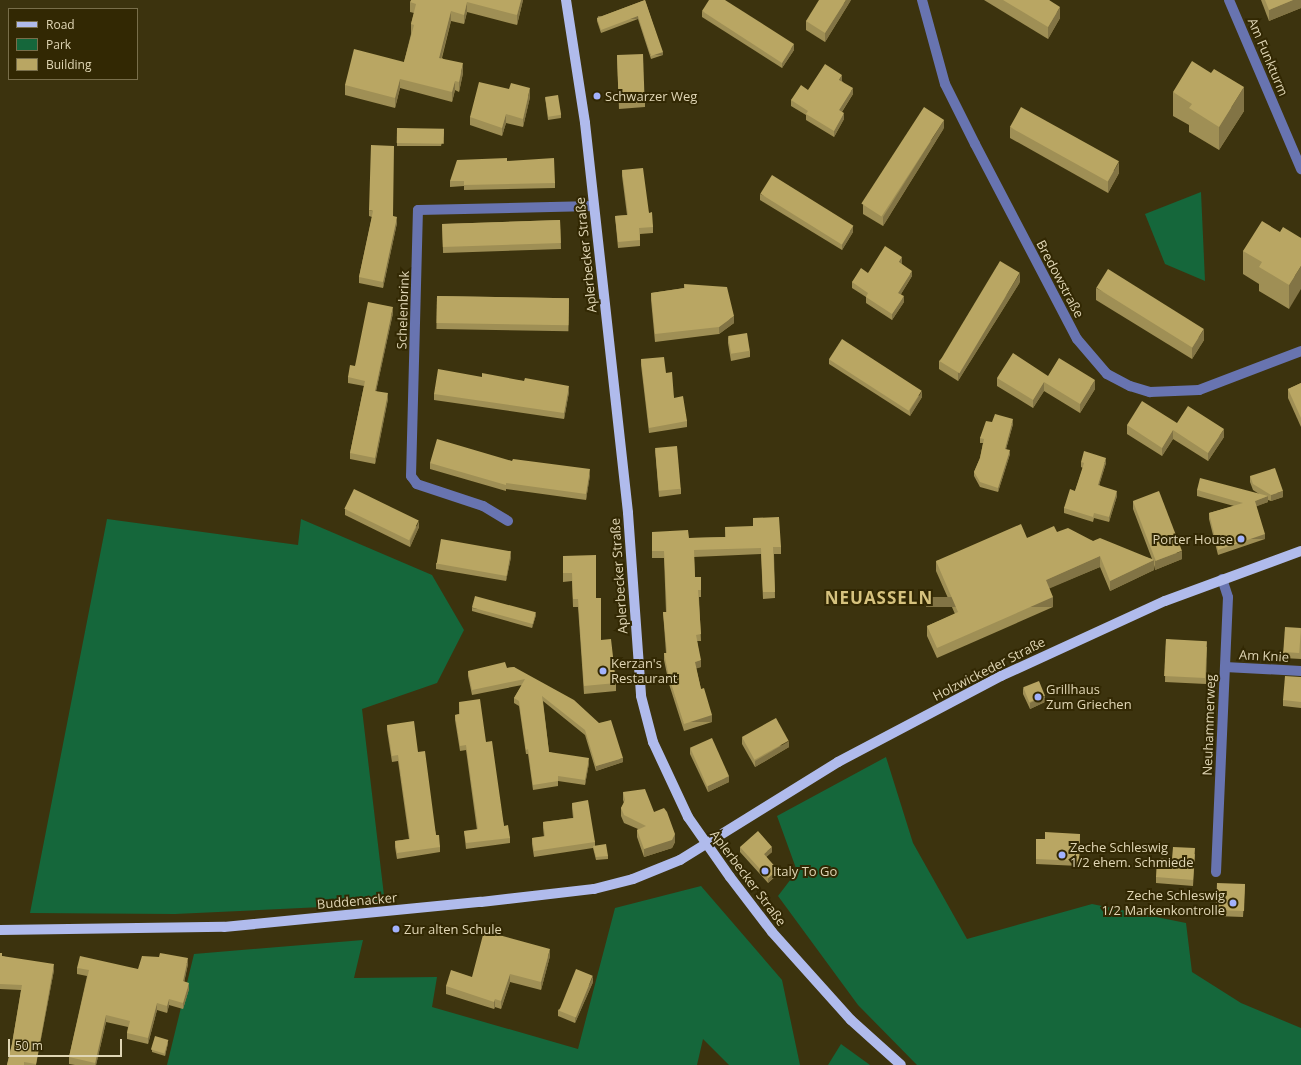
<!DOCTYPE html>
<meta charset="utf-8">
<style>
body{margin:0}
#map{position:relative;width:1301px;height:1065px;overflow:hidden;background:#3c330e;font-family:"Open Sans",sans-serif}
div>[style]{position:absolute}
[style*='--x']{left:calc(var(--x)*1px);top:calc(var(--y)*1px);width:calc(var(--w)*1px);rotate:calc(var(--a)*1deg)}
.green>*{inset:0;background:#15673b}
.minor>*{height:10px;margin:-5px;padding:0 5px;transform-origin:5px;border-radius:5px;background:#6874b0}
.major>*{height:10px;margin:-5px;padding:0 5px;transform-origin:5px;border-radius:5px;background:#b0bbec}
.wall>*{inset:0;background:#9f8f55;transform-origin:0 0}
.shaded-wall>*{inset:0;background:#827445;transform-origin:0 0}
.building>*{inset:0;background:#b9a663;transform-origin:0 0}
.dots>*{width:11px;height:11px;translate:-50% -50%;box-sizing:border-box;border:2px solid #322803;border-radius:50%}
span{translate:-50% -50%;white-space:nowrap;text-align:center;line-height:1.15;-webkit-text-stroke:4px #322803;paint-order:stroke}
.street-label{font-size:13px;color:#e0d6b5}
.poi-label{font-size:13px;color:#e0d6b5}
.left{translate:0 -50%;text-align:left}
.right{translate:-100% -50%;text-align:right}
.district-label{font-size:17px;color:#d6c27e;font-weight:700;letter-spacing:1px}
.legend{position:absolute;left:8px;top:8px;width:130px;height:72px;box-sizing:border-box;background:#322803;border:1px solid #786e4a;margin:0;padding:5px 7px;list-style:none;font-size:12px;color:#e0d6b5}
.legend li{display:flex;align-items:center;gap:8px;height:20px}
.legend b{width:20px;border:1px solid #786e4a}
.scale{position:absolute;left:8px;top:1039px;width:114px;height:18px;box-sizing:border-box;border:2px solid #e0d6b5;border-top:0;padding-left:5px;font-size:12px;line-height:14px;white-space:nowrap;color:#e0d6b5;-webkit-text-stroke:3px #322803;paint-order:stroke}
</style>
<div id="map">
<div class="green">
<i style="clip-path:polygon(1201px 192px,1205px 281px,1165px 264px,1145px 214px)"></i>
<i style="clip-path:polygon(107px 519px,298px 545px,301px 519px,432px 575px,464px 630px,437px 683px,362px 709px,385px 904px,175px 914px,30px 913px)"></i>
<i style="clip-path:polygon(886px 757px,913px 843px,967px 939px,1092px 904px,1186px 923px,1192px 972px,1241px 1003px,1301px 1028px,1301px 1065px,917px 1065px,858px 1005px,778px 896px,797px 871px,777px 816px)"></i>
<i style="clip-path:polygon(701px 886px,782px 980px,800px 1065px,729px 1065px,703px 1039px,697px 1065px,167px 1065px,194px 954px,363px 940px,354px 978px,437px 977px,432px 1007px,578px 1049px,615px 908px)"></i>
<i style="clip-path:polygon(841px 1044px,870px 1065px,828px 1065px)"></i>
</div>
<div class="minor">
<i style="--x:922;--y:0;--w:87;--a:74.7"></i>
<i style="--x:945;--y:84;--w:67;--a:63.4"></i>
<i style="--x:975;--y:144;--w:220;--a:62.4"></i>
<i style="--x:1077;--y:339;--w:46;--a:49.4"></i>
<i style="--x:1107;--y:374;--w:26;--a:28"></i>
<i style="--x:1130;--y:386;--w:21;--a:17"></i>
<i style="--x:1150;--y:392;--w:49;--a:-2.3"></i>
<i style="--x:1199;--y:390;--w:109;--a:-20.9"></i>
<i style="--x:1229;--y:0;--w:184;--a:66.9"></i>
<i style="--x:508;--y:521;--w:29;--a:-149"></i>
<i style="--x:483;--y:506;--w:70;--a:-161.6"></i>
<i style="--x:417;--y:484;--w:10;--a:-127"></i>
<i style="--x:411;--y:476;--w:266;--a:-88.5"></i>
<i style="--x:418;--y:210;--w:176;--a:-1.3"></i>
<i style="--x:1225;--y:667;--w:76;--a:3"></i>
<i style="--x:1216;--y:872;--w:275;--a:-87.5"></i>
<i style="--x:1228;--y:597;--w:19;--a:-108"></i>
</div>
<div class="major">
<i style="--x:566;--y:0;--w:124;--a:81.2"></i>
<i style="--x:585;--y:123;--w:392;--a:83.7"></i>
<i style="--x:628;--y:513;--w:183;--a:85.9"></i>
<i style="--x:641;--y:696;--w:48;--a:75.4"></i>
<i style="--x:653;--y:742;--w:83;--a:65"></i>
<i style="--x:688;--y:817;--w:73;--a:55"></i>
<i style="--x:730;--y:877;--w:69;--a:52.6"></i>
<i style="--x:772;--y:932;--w:118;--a:48.1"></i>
<i style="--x:851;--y:1020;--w:67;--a:42"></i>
<i style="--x:0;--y:930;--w:224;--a:-0.8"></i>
<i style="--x:224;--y:927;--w:258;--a:-5.6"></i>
<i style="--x:481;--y:902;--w:114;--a:-6.6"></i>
<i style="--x:594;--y:889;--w:40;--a:-14.4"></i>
<i style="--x:633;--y:879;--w:51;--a:-22"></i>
<i style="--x:680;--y:860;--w:186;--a:-31.8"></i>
<i style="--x:838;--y:762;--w:184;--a:-27.8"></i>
<i style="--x:1001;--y:676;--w:180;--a:-24.6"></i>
<i style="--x:1165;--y:601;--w:145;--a:-20.2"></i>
</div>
<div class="wall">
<i style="clip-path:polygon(523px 0,517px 25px,467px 12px,464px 24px,451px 21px,442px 58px,463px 73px,459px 92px,455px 90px,452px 102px,400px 88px,395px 108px,345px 95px,345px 85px,404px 62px,411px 34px,411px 24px,414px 13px,410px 12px,410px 2px)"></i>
<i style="clip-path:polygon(645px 0,663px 55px,651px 59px,638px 19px,601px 33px,597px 21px,597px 18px)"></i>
<i style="clip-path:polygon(851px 0,825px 42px,806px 30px,806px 21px)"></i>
<i style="clip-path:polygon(984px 0,1049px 0,1060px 18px,1048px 39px)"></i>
<i style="clip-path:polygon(1261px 0,1301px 0,1301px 8px,1269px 21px)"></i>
<i style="clip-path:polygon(702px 11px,794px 50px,782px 68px,702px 17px)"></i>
<i style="clip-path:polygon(617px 55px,645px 102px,645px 107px,619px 109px)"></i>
<i style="clip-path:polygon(842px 81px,853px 94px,842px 112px,844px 119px,834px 137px,806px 120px,806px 115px,791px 106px,791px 100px,808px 90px)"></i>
<i style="clip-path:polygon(509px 89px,530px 97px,523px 127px,506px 123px,502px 136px,470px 125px,470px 117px)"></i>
<i style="clip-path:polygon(1173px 92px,1244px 111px,1219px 150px,1189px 132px,1189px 125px,1173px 116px)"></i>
<i style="clip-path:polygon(545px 97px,561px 115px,561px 118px,548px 120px)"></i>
<i style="clip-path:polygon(1010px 127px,1119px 173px,1108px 193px,1010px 138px)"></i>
<i style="clip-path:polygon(397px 128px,444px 132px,441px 146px,397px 146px)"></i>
<i style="clip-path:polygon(944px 128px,883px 226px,863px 214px,863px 205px)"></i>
<i style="clip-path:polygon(507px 161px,555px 183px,555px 188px,464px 190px,464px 186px,450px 187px,450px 181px)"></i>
<i style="clip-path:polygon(622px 170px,649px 213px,653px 227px,653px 233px,640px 234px,640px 246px,618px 248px,615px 216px,627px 215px,622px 176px)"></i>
<i style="clip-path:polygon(760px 194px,853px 232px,842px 250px,760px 200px)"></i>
<i style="clip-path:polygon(369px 210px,393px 216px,397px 223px,383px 288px,359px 283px,359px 277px,372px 217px,369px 216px)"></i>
<i style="left:560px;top:220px;width:29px;height:118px;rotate:88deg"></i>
<i style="clip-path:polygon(1280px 232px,1301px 238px,1289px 309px,1259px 291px,1259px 284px,1243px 274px,1243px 251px)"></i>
<i style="clip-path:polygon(901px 263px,912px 276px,901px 294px,904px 302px,892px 320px,866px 303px,866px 297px,852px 288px,852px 282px,868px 273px,902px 263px)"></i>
<i style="clip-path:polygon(1020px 282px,958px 381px,939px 369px,939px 361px)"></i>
<i style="clip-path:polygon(684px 284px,734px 323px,719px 334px,655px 342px,651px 300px,651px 293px,684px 288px)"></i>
<i style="clip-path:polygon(1096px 288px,1204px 340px,1192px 359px,1096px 300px)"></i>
<i style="left:437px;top:296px;width:132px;height:33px;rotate:1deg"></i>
<i style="clip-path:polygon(393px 313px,376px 391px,388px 399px,375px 464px,350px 459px,350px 453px,364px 386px,348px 383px,348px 377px,355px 366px)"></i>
<i style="clip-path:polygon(728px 337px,750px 351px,750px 357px,731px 361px,728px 343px)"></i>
<i style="clip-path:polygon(641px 359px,666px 373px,674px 398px,687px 421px,687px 427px,649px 433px,641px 365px)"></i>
<i style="clip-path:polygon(829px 359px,922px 397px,910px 416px,829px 364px)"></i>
<i style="clip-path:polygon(1048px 376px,1095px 389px,1080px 413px,1044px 391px,1033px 408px,997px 386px,997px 378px)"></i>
<i style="clip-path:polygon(482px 377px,524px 381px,569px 392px,564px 419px,434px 400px,434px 394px)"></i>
<i style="clip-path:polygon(1301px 383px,1301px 427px,1288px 398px,1288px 389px)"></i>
<i style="clip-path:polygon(992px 422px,1013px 424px,1006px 449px,1010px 454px,998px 492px,980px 487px,974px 476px,974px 472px,980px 458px,983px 443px,980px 443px,980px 438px)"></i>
<i style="clip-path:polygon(1177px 423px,1224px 437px,1208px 461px,1173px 439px,1162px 456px,1127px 434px,1127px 425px)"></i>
<i style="clip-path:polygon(655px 449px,681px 489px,681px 494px,659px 497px)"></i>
<i style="clip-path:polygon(512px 461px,590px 475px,586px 500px,506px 489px,506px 491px,430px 469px,430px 463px)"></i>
<i style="clip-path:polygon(1081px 462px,1106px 463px,1099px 485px,1117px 496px,1109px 522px,1094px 518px,1093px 522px,1064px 513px,1064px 508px,1075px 491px,1083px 468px,1081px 467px)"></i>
<i style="clip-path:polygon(1250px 476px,1283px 497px,1271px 501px,1268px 500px,1268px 502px,1256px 506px,1265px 539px,1218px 555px,1209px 519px,1209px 513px,1234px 506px,1197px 496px,1197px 490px,1259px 494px,1253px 490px,1250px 482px)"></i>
<i style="clip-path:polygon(1133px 501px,1182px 559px,1155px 570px,1154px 565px,1154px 570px,1110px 591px,1100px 567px,1049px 588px,1053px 607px,937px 658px,927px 636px,927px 626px,955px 614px,936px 571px,936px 561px,1027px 538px,1057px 532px,1093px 541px,1152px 559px,1133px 509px)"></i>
<i style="clip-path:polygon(345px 509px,419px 527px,410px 547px,345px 515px)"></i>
<i style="clip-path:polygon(725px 527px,781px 547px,781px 554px,774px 554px,775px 598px,763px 599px,761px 554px,694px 557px,695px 577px,701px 590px,701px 597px,699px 597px,701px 641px,697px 641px,701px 667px,696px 668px,701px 689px,712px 722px,684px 731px,669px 684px,664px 660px,664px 653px,666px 653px,663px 612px,666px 612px,664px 558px,652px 558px,652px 532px,689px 538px,725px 537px)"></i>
<i style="clip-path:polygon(563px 556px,596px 598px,601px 640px,616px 683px,616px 691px,584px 694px,578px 607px,573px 607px,572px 581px,563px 582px)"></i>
<i style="clip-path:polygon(511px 557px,506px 581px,436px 569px,436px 563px)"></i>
<i style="clip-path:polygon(472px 608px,536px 615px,532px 628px,472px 611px)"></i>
<i style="clip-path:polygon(1301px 628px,1301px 659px,1283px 658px,1283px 652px)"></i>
<i style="clip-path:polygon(1166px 639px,1207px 647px,1206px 684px,1165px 682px)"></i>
<i style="clip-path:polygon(514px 667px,623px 762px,596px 771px,585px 735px,543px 701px,549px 752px,589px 763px,585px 785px,558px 781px,558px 786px,533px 790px,528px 754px,526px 754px,519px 706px,514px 703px,514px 698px,522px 685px,472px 695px,468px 676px,468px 671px,507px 668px)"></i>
<i style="clip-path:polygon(1301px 677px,1301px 708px,1283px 706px,1283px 700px)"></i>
<i style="clip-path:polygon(1023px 688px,1045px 702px,1030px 709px,1023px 694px)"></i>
<i style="clip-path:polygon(459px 702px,486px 742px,504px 826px,510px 838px,510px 843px,466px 849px,464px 831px,477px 830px,466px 750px,460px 751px,455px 720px,455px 715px,459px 714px)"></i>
<i style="clip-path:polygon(387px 725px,418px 752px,436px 835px,440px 847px,440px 852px,397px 859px,395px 847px,395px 841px,409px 839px,398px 761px,392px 762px,387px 730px)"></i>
<i style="clip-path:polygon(742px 738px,789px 747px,755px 767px,742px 744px)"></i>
<i style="clip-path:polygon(690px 748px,729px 782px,708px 792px,690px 754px)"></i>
<i style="clip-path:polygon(623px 792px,654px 812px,675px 842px,672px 848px,644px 857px,637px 837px,637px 830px,638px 829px,624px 823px,621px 816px,621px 808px,624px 803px,623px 800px)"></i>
<i style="clip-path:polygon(572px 803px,595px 842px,595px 846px,608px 856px,608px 859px,596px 860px,593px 848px,534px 857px,532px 844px,532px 838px,544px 837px,543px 828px,543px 822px,573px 818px,572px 808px)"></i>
<i style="clip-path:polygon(1080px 834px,1079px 866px,1036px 864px,1036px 839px,1045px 839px)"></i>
<i style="clip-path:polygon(740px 847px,772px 852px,766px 857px,778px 874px,768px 883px,740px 852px)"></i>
<i style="clip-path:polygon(1195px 854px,1193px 886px,1156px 883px,1156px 877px,1172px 859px)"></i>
<i style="clip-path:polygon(1245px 884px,1243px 917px,1216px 916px,1216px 910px)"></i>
<i style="clip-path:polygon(0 953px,2px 956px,54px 970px,36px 1065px,7px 1065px,12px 1044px,21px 990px,0 989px)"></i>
<i style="clip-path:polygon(550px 956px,541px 990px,510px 982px,501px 1009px,495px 1007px,494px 1009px,446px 994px,446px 986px,472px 977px)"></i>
<i style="clip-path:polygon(188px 964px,184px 982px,189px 989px,183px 1009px,169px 1005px,167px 1013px,157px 1010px,148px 1044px,127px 1039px,127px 1033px,128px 1027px,106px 1022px,96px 1065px,75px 1065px,69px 1064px,69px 1057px,87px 976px,77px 974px,77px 968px,138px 969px)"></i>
<i style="clip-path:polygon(593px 982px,575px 1023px,558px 1016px,558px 1010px)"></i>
<i style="clip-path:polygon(168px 1043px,165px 1056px,152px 1052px,152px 1050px)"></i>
</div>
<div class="shaded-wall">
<i style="clip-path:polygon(521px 0,523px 0,517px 25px,517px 15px)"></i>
<i style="clip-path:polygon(846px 0,851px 0,825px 42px,825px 33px)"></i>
<i style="clip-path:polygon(1293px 0,1301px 0,1301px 8px,1269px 21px,1269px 10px)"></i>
<i style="clip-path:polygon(467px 2px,467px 12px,464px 24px,464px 15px)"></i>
<i style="clip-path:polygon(1060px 7px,1060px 18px,1048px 39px,1048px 27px)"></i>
<i style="clip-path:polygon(451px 11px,451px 21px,439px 67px,439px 58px)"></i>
<i style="left:638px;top:16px;width:3px;height:40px;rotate:90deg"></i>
<i style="clip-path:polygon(794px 44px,794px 50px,782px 68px,782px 63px)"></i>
<i style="left:663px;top:52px;width:3px;height:13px;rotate:90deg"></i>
<i style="clip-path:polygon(463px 63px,463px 73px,459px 92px,459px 82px)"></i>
<i style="clip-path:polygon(842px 75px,842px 81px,839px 85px,839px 80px)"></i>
<i style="clip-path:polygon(400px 79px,400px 88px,395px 108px,395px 98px)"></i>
<i style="clip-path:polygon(455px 81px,455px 90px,452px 102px,452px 92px)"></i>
<i style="clip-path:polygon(1244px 87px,1244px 111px,1219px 150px,1219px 127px)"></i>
<i style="clip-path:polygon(530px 88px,530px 97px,523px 127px,523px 119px)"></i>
<i style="clip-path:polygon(853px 88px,853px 94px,839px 116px,839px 110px)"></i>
<i style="clip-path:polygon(844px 113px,844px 119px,834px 137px,834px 131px)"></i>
<i style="clip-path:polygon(506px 114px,506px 123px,502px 136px,502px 128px)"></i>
<i style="clip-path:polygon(944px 120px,944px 128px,883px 226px,883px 217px)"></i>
<i style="clip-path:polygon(444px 129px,444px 132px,441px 146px,441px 144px)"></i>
<i style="clip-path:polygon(1119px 162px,1119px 173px,1108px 193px,1108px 181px)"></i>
<i style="clip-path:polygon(397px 217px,397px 223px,383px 288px,383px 282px)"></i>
<i style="clip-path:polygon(853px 226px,853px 232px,842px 250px,842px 245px)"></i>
<i style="clip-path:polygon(902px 257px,902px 263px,899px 268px,899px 262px)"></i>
<i style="clip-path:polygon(1301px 266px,1301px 289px,1289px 309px,1289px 285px)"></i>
<i style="clip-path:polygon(912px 271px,912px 276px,898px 299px,898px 293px)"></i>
<i style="clip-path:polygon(1020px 273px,1020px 282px,958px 381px,958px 373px)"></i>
<i style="clip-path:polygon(904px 296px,904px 302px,892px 320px,892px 314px)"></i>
<i style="clip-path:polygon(393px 307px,393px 313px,375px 396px,375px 391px)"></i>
<i style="clip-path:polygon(734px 316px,734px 323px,719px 334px,719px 327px)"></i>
<i style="clip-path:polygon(1204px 329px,1204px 340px,1192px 359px,1192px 348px)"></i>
<i style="clip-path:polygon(1095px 380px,1095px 389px,1080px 413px,1080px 404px)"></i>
<i style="clip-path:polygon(1044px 382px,1044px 391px,1033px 408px,1033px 400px)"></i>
<i style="clip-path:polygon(569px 386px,569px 392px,564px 419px,564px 413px)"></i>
<i style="clip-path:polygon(922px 391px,922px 397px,910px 416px,910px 410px)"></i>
<i style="clip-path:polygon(388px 393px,388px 399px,375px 464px,375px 458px)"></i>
<i style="clip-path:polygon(1013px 419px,1013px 424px,1005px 453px,1005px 449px)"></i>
<i style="clip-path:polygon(1224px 429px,1224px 437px,1208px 461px,1208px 453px)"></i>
<i style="clip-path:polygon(1173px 430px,1173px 439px,1162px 456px,1162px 448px)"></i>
<i style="clip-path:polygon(1010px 450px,1010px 454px,998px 492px,998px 488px)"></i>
<i style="clip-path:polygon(1106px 458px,1106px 463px,1098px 489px,1098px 485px)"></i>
<i style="clip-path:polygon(590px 469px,590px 475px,586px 500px,586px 494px)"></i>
<i style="clip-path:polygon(1117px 491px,1117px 496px,1109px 522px,1109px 517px)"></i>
<i style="clip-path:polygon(1283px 491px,1283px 497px,1271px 501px,1271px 495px)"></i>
<i style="clip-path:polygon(1268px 496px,1268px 502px,1255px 507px,1255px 501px)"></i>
<i style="clip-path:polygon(419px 521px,419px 527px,410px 547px,410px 541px)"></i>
<i style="left:1265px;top:534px;width:5px;height:50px;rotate:90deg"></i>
<i style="clip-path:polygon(511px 551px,511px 557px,506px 581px,506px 575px)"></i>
<i style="clip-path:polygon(1182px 551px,1182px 559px,1155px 570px,1155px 561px)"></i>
<i style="clip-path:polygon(1100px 556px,1100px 567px,1046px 590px,1046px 580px)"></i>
<i style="clip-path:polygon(1154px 560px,1154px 570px,1110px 591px,1110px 581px)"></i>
<i style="left:1053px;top:597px;width:10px;height:127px;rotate:90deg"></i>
<i style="clip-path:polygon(536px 612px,536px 615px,532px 628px,532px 625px)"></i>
<i style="clip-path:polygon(701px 660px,701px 667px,695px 669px,695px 662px)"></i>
<i style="clip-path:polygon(1045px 696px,1045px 702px,1030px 709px,1030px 703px)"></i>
<i style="left:712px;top:715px;width:7px;height:29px;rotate:90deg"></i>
<i style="clip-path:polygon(789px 741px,789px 747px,755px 767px,755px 761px)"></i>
<i style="clip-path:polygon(589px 758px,589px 763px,585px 785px,585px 780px)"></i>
<i style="clip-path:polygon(623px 758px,623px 762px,596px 771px,596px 766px)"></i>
<i style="clip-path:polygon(729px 776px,729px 782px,708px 792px,708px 786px)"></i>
<i style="clip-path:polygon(675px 834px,675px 842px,672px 848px,644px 857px,644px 849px)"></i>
<i style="clip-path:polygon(772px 847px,772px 852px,764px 859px,764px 854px)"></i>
<i style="clip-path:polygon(778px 870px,778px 874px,768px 883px,768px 878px)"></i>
<i style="clip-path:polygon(550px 949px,550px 956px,541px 990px,541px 982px)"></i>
<i style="clip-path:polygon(188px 958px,188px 964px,183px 988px,183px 981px)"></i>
<i style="clip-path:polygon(54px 964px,54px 970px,36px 1065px)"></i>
<i style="clip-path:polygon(510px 974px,510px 982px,501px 1009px,501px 1001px)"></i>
<i style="clip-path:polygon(593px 976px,593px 982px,575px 1023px,575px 1017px)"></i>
<i style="clip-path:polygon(189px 983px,189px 989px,183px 1009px,183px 1003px)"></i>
<i style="clip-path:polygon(169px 999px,169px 1005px,167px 1013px,167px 1006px)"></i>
<i style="clip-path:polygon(495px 999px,495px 1007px,494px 1009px,494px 1002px)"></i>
<i style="clip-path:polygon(157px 1003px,157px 1010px,148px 1044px,148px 1038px)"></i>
<i style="clip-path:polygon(106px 1015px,106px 1022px,96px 1065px,95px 1065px)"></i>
<i style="clip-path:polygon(168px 1040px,168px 1043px,165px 1056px,165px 1053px)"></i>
</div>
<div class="building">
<i style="clip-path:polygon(411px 0,521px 0,517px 15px,467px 2px,464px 15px,451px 11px,439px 58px,463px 63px,459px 82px,455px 81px,452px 92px,400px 79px,395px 98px,345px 85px,354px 49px,404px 62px,414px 25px,411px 24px,416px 4px,410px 2px)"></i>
<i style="clip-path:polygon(645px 0,663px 52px,651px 56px,638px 16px,601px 30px,597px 18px)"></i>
<i style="clip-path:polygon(709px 0,725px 0,794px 44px,782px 63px,702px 11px)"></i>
<i style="clip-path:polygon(819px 0,846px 0,825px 33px,806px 21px)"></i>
<i style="clip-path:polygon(1003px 0,1049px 0,1060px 7px,1048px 27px)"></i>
<i style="clip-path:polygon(1265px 0,1293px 0,1269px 10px)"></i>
<i style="left:643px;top:54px;width:48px;height:26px;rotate:88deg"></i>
<i style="clip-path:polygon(1192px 61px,1211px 73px,1214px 69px,1244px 87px,1219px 127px,1189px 108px,1192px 104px,1173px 92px)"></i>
<i style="clip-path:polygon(825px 64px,842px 75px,839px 80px,853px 88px,839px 110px,844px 113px,834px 131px,806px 114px,808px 111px,791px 100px,801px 85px,808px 90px)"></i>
<i style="clip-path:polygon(479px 82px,509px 89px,511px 83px,530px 88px,523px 119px,506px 114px,502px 128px,470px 117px)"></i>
<i style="left:558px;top:95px;width:20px;height:13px;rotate:81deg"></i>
<i style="left:924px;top:107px;width:24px;height:115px;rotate:33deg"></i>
<i style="left:1021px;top:107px;width:112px;height:23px;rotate:29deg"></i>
<i style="left:397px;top:128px;width:47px;height:15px;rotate:1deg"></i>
<i style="clip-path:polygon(371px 145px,394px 146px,393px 216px,397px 217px,383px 282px,359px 277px,373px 211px,369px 210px)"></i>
<i style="clip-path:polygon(507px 158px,507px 161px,554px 158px,555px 183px,464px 185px,464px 181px,450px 181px,457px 160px)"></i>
<i style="clip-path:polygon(643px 168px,649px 213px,652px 212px,653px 227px,639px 228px,640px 240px,618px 242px,615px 216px,628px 215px,622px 170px)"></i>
<i style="left:772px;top:175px;width:96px;height:22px;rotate:32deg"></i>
<i style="left:560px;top:220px;width:23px;height:118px;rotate:88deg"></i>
<i style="clip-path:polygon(1262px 221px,1280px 232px,1283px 227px,1301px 238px,1301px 266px,1289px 285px,1259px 267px,1262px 262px,1243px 251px)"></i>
<i style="clip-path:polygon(885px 246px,902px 257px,899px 262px,912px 271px,898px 293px,904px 296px,892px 314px,866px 297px,868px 293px,852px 282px,861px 268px,868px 273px)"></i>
<i style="left:1000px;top:261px;width:23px;height:117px;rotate:31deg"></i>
<i style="left:1108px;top:269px;width:113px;height:22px;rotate:32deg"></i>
<i style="clip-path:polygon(684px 284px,727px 287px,734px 316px,719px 327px,655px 334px,651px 293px,685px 288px)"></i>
<i style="left:437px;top:296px;width:132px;height:27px;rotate:1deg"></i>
<i style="clip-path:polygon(368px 302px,393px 307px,375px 391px,388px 393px,375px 458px,350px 453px,365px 381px,348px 377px,350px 365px,355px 366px)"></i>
<i style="left:747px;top:333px;width:18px;height:19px;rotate:81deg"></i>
<i style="left:842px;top:339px;width:95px;height:24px;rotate:33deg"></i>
<i style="clip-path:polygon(1013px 353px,1048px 376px,1059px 358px,1095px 380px,1080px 404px,1044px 382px,1033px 400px,997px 378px)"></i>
<i style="clip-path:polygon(664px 357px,666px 373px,672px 372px,674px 398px,683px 396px,687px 421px,649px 428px,641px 359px)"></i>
<i style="clip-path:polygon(438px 369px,482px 377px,482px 373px,524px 381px,525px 378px,569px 386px,564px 413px,434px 394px)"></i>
<i style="clip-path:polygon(1301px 383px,1301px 418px,1288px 389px)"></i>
<i style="clip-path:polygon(1142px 401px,1177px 423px,1188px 406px,1224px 429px,1208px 453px,1173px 430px,1162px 448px,1127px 425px)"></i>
<i style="clip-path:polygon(995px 414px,1013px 419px,1005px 449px,1010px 450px,998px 488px,980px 482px,974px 472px,980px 458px,984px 439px,980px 438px,986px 421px,992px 422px)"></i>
<i style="clip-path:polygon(437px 439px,512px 461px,513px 459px,590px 469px,586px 494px,506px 483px,506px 485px,430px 463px)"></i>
<i style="left:677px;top:446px;width:43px;height:22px;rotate:85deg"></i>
<i style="clip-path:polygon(1084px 451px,1106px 458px,1098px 485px,1117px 491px,1109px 517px,1094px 513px,1093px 517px,1064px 508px,1070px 489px,1075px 491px,1084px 463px,1081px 462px)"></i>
<i style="clip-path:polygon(1275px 468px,1283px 491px,1271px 495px,1253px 484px,1250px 476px)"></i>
<i style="clip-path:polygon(1200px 478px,1268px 496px,1255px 501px,1265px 534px,1218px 550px,1209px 513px,1243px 503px,1197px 490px)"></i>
<i style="left:354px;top:489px;width:72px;height:22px;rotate:26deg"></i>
<i style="left:1159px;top:491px;width:64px;height:28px;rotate:69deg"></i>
<i style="clip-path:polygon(779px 517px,781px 547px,773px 547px,775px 592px,763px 592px,761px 548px,694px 550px,695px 577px,701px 577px,701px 590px,698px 590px,701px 634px,696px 635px,701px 660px,695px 662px,701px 689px,704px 688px,712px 715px,684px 724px,669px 677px,664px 653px,667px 653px,663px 612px,667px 612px,664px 551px,652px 551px,652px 532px,688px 530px,689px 538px,726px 537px,725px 527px,753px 526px,753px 518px)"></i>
<i style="clip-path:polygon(1021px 524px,1027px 538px,1054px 526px,1057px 532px,1068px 528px,1093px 541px,1100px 538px,1154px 560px,1110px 581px,1100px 556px,1046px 580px,1053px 597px,937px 648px,927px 626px,958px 612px,936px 561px)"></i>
<i style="left:441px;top:539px;width:71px;height:25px;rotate:10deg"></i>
<i style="clip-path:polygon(596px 555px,596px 598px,601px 598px,601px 640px,611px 639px,616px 683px,584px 686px,578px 599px,573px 599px,572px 573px,563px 573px,563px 556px)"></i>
<i style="left:475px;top:596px;width:63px;height:12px;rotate:15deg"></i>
<i style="left:1285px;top:627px;width:16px;height:25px;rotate:4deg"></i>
<i style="left:1166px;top:639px;width:41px;height:37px;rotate:3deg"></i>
<i style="clip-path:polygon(505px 662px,507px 668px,514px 667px,574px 700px,599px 723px,611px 720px,623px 758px,596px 766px,585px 730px,542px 696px,549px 752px,589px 758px,585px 780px,558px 776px,558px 781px,533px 785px,528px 749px,526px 750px,519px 701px,514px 698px,525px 679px,472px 690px,468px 671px)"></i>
<i style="clip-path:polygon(1285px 676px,1301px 677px,1301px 702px,1283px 700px)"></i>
<i style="left:1039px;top:681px;width:16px;height:17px;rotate:68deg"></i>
<i style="clip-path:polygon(480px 699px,486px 742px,492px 741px,504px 826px,508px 825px,510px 838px,466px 843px,464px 831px,478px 829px,466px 745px,460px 746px,455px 715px,460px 714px,459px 702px)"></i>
<i style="left:776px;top:718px;width:26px;height:39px;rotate:61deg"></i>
<i style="clip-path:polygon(414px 721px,418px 752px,425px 751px,436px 835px,439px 835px,440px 847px,397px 853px,395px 841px,410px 839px,398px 755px,392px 756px,387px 725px)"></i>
<i style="left:712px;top:738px;width:42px;height:24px;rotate:66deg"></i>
<i style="clip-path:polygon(645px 789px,654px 812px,664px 808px,667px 812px,675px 834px,672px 840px,644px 849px,637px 830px,646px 826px,624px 815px,621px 808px,625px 800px,623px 792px)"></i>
<i style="clip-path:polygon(588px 800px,595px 842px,534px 851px,532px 838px,545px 836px,543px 822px,574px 818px,572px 803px)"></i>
<i style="clip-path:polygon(758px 831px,772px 847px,764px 854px,778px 870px,768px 878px,740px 847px)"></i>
<i style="clip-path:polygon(1045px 832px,1080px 834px,1079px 861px,1036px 859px,1036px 839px,1045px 839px)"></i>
<i style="clip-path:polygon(606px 844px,608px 856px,596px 857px,593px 846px)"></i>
<i style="clip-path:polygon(1173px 847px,1195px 848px,1193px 880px,1156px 877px,1157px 858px,1172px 859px)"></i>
<i style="left:1217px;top:883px;width:28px;height:27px;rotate:2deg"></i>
<i style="clip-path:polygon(484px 931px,550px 949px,541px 982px,510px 974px,501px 1001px,495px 999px,494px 1002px,446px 986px,451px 970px,472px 977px)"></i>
<i style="clip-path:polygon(0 953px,2px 953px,2px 956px,54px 964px,36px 1064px,24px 1062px,24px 1065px,7px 1065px,12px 1044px,22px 985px,0 984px)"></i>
<i style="clip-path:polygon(160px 953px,188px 958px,183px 981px,189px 983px,183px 1003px,169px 999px,167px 1006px,157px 1003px,148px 1038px,127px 1033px,130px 1021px,106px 1015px,95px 1063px,69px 1057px,89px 970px,77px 968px,80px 956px,138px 969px,142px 956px,159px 957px)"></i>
<i style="left:576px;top:969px;width:18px;height:45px;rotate:22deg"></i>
<i style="left:155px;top:1036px;width:14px;height:14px;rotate:17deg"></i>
</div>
<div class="dots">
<i style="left:597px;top:96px;background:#a2b2fd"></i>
<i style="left:1241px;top:539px;background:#a2b2fd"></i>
<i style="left:603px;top:671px;background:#a2b2fd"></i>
<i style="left:1038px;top:697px;background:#a2b2fd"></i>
<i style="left:1062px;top:855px;background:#a2b2fd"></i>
<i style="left:765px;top:871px;background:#a2b2fd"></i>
<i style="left:1233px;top:903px;background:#a2b2fd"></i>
<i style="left:396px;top:929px;background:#a2b2fd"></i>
</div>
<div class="street-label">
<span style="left:1268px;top:57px;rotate:67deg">Am Funkturm</span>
<span style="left:586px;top:255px;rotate:-96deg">Aplerbecker Straße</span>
<span style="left:1060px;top:279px;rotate:62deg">Bredowstraße</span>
<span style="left:403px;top:310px;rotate:-88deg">Schelenbrink</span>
<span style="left:619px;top:576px;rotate:-94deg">Aplerbecker Straße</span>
<span style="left:1264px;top:656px;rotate:3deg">Am Knie</span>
<span style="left:989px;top:669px;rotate:-27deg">Holzwickeder Straße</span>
<span style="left:1209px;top:725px;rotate:-88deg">Neuhammerweg</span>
<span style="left:748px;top:878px;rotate:53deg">Aplerbecker Straße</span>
<span style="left:357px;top:901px;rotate:-5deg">Buddenacker</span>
</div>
<div class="poi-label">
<span class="left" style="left:605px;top:96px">Schwarzer Weg</span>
<span class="right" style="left:1233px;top:539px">Porter House</span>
<span class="left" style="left:611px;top:671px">Kerzan's<br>Restaurant</span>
<span class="left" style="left:1046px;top:697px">Grillhaus<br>Zum Griechen</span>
<span class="left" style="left:1070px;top:855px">Zeche Schleswig<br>1/2 ehem. Schmiede</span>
<span class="left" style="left:773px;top:871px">Italy To Go</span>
<span class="right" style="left:1225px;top:903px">Zeche Schleswig<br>1/2 Markenkontrolle</span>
<span class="left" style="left:404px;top:929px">Zur alten Schule</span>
</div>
<div class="district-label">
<span style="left:879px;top:598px">NEUASSELN</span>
</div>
<ul class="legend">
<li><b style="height:5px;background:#b0bbec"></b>Road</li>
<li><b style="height:11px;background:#15673b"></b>Park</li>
<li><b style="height:11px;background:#b9a663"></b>Building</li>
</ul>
<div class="scale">50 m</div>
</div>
